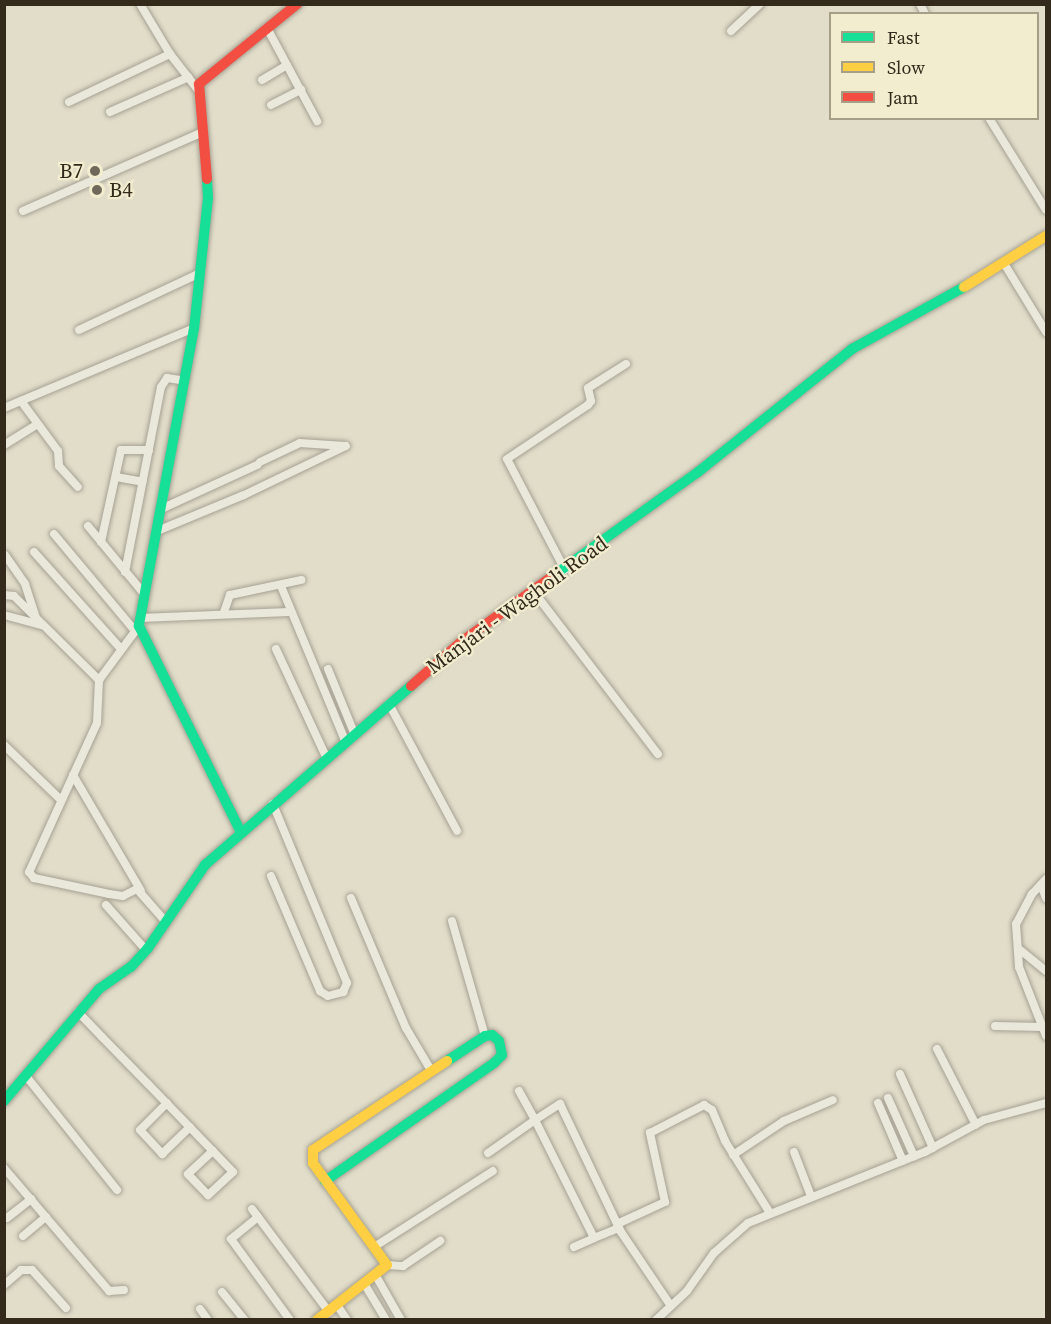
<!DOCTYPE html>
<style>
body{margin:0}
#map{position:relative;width:1051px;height:1324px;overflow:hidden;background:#e1ddc9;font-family:"Source Serif 4",serif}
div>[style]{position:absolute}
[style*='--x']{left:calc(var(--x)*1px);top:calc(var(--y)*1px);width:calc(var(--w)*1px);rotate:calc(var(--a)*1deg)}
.roads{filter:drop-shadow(0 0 2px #a6a193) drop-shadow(0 0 2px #a6a193)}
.street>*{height:8px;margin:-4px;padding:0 4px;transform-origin:4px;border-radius:4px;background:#eae7db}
.fast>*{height:10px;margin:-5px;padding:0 5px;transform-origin:5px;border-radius:5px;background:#16e098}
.slow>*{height:10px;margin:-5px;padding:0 5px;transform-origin:5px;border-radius:5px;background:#ffcf43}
.jam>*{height:10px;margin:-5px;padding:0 5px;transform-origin:5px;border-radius:5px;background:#f24e42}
.dots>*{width:16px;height:16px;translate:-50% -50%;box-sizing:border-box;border:3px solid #f3edcf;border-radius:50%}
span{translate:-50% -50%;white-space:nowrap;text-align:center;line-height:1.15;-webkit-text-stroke:4.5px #f3edcf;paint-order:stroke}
.poi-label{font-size:21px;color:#332a1c}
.right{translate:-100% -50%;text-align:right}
.left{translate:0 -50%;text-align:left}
.street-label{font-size:21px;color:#332a1c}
.frame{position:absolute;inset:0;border:6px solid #332a1c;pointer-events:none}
.legend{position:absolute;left:829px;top:12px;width:210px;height:108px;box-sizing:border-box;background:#f3edcf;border:2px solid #a69f87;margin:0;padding:8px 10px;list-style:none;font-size:18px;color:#332a1c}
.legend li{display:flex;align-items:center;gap:12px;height:30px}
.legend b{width:30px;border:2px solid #a69f87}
</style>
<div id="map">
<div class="roads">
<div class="street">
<i style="--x:140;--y:4;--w:58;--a:59"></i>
<i style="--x:920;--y:4;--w:11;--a:63"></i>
<i style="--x:267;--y:28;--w:106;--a:61.7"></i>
<i style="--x:731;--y:31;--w:40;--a:-43"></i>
<i style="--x:262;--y:80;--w:29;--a:-31"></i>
<i style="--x:69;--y:102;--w:112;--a:-25.4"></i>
<i style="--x:170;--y:54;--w:46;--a:52.1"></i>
<i style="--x:271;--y:105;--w:34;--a:-27"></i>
<i style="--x:110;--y:112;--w:86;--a:-23.9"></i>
<i style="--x:989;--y:118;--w:108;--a:58.2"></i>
<i style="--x:23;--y:211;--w:194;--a:-23.7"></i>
<i style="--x:1005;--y:265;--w:79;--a:58.5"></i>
<i style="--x:79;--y:330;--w:132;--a:-25.2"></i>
<i style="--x:21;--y:401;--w:62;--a:53.5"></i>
<i style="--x:58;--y:451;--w:15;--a:86"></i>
<i style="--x:59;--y:466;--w:28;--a:48"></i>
<i style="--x:4;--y:408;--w:206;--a:-22.8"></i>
<i style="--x:4;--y:445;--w:39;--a:-32"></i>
<i style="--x:260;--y:462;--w:44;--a:-25.4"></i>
<i style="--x:300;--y:443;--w:45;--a:3.8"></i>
<i style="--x:116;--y:477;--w:27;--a:10"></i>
<i style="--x:161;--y:509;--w:106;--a:-24.6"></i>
<i style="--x:88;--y:526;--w:89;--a:50.4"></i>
<i style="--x:157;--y:531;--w:94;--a:-22.5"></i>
<i style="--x:244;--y:495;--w:113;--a:-25.7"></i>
<i style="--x:54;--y:534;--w:126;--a:50.1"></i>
<i style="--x:101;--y:542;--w:94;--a:-77.7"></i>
<i style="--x:121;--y:450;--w:28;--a:0"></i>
<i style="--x:34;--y:552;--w:129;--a:48.1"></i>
<i style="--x:5;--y:555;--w:35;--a:55"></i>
<i style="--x:25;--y:584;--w:35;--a:72"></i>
<i style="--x:565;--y:570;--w:125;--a:-117.6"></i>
<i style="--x:507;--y:459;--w:97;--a:-33.7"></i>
<i style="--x:588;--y:405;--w:5;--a:-53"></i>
<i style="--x:591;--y:401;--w:13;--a:-103"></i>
<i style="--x:588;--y:388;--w:45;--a:-32.3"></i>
<i style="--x:125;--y:572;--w:188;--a:-79"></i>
<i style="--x:161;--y:387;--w:11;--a:-56"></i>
<i style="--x:167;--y:378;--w:18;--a:9"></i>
<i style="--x:281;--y:586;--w:170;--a:67.5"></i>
<i style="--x:534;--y:592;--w:204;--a:52.6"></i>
<i style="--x:4;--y:595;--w:10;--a:6"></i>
<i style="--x:14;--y:596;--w:120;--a:44.7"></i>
<i style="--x:224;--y:612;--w:18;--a:-71"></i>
<i style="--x:230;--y:595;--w:73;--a:-11.9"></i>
<i style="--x:4;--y:615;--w:39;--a:15"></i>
<i style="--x:140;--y:618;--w:149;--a:-2.3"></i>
<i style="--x:139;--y:626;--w:67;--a:126.5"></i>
<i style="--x:99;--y:680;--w:43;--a:92.7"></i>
<i style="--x:97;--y:723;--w:164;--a:114.5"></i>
<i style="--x:29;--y:872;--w:8;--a:50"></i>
<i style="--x:34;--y:878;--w:77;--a:12"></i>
<i style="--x:109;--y:894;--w:14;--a:8"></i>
<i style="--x:123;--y:896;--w:16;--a:-27"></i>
<i style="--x:137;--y:889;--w:44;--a:48.7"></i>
<i style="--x:276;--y:649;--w:121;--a:65.1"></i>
<i style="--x:328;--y:669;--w:71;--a:67.8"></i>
<i style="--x:389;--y:704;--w:144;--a:61.8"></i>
<i style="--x:4;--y:745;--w:79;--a:44"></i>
<i style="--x:73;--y:775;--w:134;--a:59.6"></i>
<i style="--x:271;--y:876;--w:125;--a:66.9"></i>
<i style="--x:320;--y:991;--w:9;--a:32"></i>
<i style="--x:328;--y:996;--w:16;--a:-15"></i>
<i style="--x:343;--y:992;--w:10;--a:-66"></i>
<i style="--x:347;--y:983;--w:194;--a:-112.5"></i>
<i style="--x:1046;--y:879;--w:21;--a:133"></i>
<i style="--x:1032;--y:894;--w:34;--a:118"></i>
<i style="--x:1016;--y:924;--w:43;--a:86"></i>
<i style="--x:1019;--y:967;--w:74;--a:68.6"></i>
<i style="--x:1041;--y:885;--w:14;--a:69"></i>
<i style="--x:351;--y:898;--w:141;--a:67.1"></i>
<i style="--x:406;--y:1028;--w:51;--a:59.4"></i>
<i style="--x:106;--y:905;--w:60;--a:48.4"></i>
<i style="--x:452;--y:921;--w:120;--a:74"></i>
<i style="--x:1019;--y:949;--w:35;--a:39"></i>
<i style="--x:78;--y:1012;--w:35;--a:46"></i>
<i style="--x:102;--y:1037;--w:67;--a:45.6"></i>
<i style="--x:149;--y:1085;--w:121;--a:46"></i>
<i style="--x:233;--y:1172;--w:34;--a:137"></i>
<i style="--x:208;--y:1195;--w:29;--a:-134"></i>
<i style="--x:188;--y:1174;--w:34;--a:-43"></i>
<i style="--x:995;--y:1026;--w:48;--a:1.2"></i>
<i style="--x:937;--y:1049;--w:85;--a:62.8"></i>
<i style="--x:900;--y:1074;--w:81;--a:66"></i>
<i style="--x:26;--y:1076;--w:146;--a:51.4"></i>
<i style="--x:519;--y:1091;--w:33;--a:61"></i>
<i style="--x:535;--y:1120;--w:30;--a:-33"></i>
<i style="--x:560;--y:1104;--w:142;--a:64.5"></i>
<i style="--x:621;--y:1232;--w:89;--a:56"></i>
<i style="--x:888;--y:1098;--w:64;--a:65.9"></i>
<i style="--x:167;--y:1103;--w:38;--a:135"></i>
<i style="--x:140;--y:1130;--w:33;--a:47"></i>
<i style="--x:162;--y:1154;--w:39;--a:-44"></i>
<i style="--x:878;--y:1103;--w:63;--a:66.7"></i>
<i style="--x:794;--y:1152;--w:47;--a:68.9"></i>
<i style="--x:488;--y:1153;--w:57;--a:-35.1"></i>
<i style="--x:535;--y:1120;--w:132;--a:63.4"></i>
<i style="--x:594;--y:1238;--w:27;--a:-22"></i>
<i style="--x:733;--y:1155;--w:61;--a:-33.7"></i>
<i style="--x:784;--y:1121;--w:53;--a:-23.2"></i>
<i style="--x:4;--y:1168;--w:162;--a:49.5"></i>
<i style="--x:109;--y:1291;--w:15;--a:-4"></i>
<i style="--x:252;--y:1209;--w:129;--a:53.2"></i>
<i style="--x:258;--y:1217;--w:35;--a:141"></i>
<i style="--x:231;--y:1239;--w:100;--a:53.9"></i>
<i style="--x:7;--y:1218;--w:31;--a:-38"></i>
<i style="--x:617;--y:1224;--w:53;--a:-24.6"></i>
<i style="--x:665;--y:1202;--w:71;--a:-102.3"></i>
<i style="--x:650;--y:1133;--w:61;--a:-27.4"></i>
<i style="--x:704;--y:1105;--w:9;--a:32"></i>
<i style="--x:712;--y:1110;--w:34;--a:67"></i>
<i style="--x:725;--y:1141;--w:85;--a:58"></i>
<i style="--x:23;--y:1236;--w:30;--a:-40"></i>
<i style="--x:374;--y:1247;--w:141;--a:-32.6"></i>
<i style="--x:574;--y:1247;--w:22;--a:-24"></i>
<i style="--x:387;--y:1265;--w:16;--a:4"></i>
<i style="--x:403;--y:1266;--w:45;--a:-34"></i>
<i style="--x:376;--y:1276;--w:51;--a:60.4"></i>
<i style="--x:4;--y:1285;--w:23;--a:-41"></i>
<i style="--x:21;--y:1270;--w:11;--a:0"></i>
<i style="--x:32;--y:1270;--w:51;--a:48.2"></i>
<i style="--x:365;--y:1285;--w:41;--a:59"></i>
<i style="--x:222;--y:1292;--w:36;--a:51"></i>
<i style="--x:337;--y:1305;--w:18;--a:56"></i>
<i style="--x:200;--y:1309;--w:14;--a:54"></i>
<i style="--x:656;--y:1320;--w:42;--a:-43.1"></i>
<i style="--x:687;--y:1291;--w:47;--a:-54.6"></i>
<i style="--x:714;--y:1253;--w:45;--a:-41.4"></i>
<i style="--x:748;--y:1223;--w:191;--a:-21.9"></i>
<i style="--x:925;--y:1152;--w:67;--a:-28.5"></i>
<i style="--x:984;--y:1120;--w:64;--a:-15.3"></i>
</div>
<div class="fast">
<i style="--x:207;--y:179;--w:19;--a:87"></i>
<i style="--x:208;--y:198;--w:131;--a:96.1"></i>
<i style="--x:194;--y:328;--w:303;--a:100.5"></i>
<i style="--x:139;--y:626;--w:230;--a:63.7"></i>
<i style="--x:550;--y:578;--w:182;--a:-35.6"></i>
<i style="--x:698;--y:472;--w:197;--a:-38.6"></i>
<i style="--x:852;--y:349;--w:128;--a:-29"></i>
<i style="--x:4;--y:1101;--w:147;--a:-49.7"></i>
<i style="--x:99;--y:989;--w:39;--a:-35"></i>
<i style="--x:131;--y:967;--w:25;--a:-48"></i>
<i style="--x:148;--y:948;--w:101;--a:-55.5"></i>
<i style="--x:205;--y:865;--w:273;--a:-41"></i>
<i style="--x:325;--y:1181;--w:206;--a:-34.9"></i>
<i style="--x:494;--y:1063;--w:11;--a:-45"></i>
<i style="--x:502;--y:1055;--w:14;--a:-102"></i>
<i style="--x:499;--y:1041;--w:9;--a:-139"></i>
<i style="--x:492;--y:1035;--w:7;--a:172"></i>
<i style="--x:485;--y:1036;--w:45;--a:146.7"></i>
</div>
<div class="slow">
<i style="--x:964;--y:287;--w:97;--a:-31.9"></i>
<i style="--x:317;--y:1320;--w:89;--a:-38.2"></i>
<i style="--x:387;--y:1265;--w:126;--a:-126"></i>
<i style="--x:313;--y:1163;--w:13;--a:-90"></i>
<i style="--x:313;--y:1150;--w:161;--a:-33.6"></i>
</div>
<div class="jam">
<i style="--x:207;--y:179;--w:95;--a:-94.8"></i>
<i style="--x:199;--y:84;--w:127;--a:-39.2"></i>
<i style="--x:411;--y:686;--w:67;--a:-41.3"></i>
<i style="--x:461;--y:642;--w:110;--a:-35.7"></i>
</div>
</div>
<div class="dots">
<i style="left:95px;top:171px;background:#706959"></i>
<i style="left:97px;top:190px;background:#706959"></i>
</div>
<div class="poi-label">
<span class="right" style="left:83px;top:171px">B7</span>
<span class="left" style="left:109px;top:190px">B4</span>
</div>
<div class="street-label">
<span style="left:517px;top:605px;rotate:-36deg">Manjari - Wagholi Road</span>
</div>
<div class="frame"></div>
<ul class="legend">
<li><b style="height:8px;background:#16e098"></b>Fast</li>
<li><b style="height:8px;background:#ffcf43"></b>Slow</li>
<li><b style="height:8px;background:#f24e42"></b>Jam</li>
</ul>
</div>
